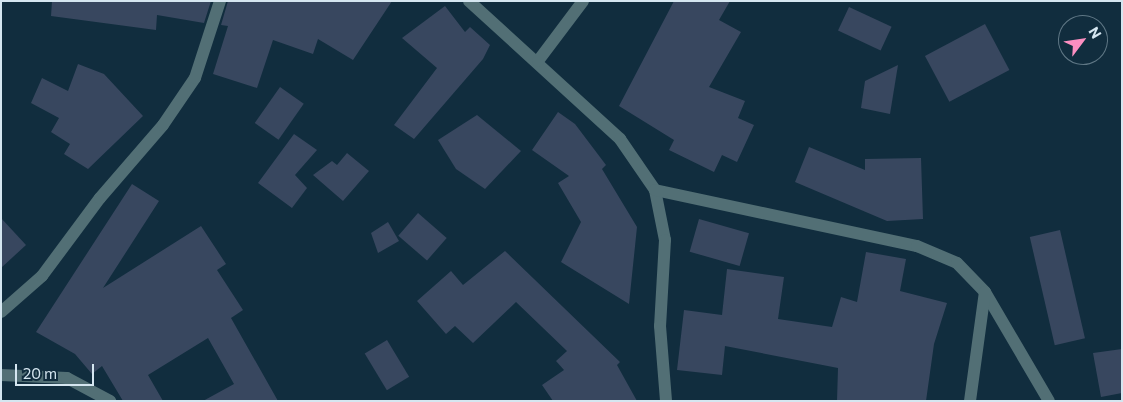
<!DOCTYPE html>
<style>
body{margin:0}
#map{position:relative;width:1123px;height:402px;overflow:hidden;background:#112d3e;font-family:Commissioner,sans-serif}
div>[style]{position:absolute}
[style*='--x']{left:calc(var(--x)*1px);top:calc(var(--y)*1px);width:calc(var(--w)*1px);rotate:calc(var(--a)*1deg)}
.building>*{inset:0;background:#38475f;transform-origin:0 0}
.minor>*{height:12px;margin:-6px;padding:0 6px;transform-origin:6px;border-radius:6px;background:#526f75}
span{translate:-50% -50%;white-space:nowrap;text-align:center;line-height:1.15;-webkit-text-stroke:4px #112d3e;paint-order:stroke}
.frame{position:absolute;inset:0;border:2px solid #d5e6f0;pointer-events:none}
.north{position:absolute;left:1058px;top:15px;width:50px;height:50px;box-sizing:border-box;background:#112d3e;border:1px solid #5f7785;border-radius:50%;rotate:59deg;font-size:14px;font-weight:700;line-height:20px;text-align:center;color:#d5e6f0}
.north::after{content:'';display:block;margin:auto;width:18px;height:22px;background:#fc8fc1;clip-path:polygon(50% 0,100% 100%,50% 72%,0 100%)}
.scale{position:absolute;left:15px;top:364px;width:79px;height:22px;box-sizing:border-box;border:2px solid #d5e6f0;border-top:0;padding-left:6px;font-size:15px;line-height:18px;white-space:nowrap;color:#d5e6f0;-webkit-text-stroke:4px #112d3e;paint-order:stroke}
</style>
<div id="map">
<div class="building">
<i style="clip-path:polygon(52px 1px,211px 1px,204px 23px,157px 15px,156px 30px,51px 16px)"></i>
<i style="clip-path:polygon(228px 1px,392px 1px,353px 60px,318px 39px,313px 54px,273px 40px,257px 88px,213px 74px,228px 26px,221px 25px)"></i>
<i style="clip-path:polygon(674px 1px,730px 1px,719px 20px,741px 32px,709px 87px,745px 101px,738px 118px,754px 125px,737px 162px,722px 155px,714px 172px,669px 150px,674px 140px,619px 106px)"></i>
<i style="clip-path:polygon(445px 6px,465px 32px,470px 27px,490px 45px,483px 59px,414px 139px,394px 125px,437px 68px,402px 38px)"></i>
<i style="left:849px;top:7px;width:47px;height:26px;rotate:25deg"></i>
<i style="left:985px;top:24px;width:52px;height:68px;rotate:62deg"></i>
<i style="clip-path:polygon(78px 64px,104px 74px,143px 116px,88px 169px,64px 154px,70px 144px,51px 132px,59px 118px,31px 103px,42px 78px,68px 91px)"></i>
<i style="clip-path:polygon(898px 65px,890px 114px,861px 108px,865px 81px)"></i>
<i style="left:280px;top:87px;width:29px;height:44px;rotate:35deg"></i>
<i style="clip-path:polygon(558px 112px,575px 124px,606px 165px,602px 169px,637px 227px,629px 304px,561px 262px,581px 222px,558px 183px,569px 176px,532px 150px)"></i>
<i style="clip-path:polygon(477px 115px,521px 151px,485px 189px,456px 169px,438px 140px)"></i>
<i style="clip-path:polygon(294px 134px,317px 150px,295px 175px,307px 188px,292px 208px,258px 183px)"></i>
<i style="clip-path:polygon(809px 147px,865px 170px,865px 159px,921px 158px,923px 219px,887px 221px,795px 182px)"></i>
<i style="clip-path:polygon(347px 153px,369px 171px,343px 201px,313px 175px,332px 161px,337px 165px)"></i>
<i style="clip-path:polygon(132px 184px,159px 201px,103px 288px,201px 226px,226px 264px,217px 270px,243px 310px,231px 318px,278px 401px,203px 401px,234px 384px,208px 338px,148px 375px,163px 401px,123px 401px,102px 366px,92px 374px,75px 354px,36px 332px)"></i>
<i style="left:418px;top:213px;width:38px;height:30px;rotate:41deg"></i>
<i style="clip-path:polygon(1px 218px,26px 245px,1px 268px)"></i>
<i style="left:699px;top:219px;width:52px;height:34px;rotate:16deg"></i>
<i style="clip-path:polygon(388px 222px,399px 241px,378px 253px,371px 233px)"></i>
<i style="left:1060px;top:230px;width:111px;height:31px;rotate:77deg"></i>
<i style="clip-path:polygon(505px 251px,620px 362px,617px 365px,637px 401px,553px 401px,542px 385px,564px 370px,556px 361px,567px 351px,516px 302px,473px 343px,455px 326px,446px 334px,417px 301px,451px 271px,463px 285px)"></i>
<i style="clip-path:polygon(866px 252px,906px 259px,900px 291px,947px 303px,934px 344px,926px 401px,837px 401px,838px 368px,725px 346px,722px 375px,677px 370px,684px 310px,722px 315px,727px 269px,784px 277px,778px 319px,832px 327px,841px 297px,857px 302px)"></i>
<i style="left:387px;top:340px;width:43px;height:26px;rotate:59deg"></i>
<i style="clip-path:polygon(1122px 349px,1122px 393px,1101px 397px,1093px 353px)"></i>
</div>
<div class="minor">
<i style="--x:469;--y:1;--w:205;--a:42.4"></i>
<i style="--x:620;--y:139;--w:62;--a:55.5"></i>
<i style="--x:655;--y:190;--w:51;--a:78.7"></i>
<i style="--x:665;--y:240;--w:86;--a:93.3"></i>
<i style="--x:660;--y:326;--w:75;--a:85.4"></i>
<i style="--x:538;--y:61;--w:75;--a:-53.1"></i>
<i style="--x:655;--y:190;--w:268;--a:12.1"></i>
<i style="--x:917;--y:246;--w:43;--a:23"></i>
<i style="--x:957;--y:263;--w:40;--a:46"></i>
<i style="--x:985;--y:292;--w:126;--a:59.6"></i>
<i style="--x:1;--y:312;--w:55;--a:-41.3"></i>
<i style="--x:42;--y:276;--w:97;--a:-53.4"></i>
<i style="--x:100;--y:198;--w:96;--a:-49.2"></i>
<i style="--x:163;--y:125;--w:57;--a:-55.8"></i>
<i style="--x:195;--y:78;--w:81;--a:-72"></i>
<i style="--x:1;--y:375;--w:66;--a:2.6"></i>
<i style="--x:67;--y:378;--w:49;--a:28.1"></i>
<i style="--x:970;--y:401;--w:110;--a:-82.2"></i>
</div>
<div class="frame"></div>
<div class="north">N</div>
<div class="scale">20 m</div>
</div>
